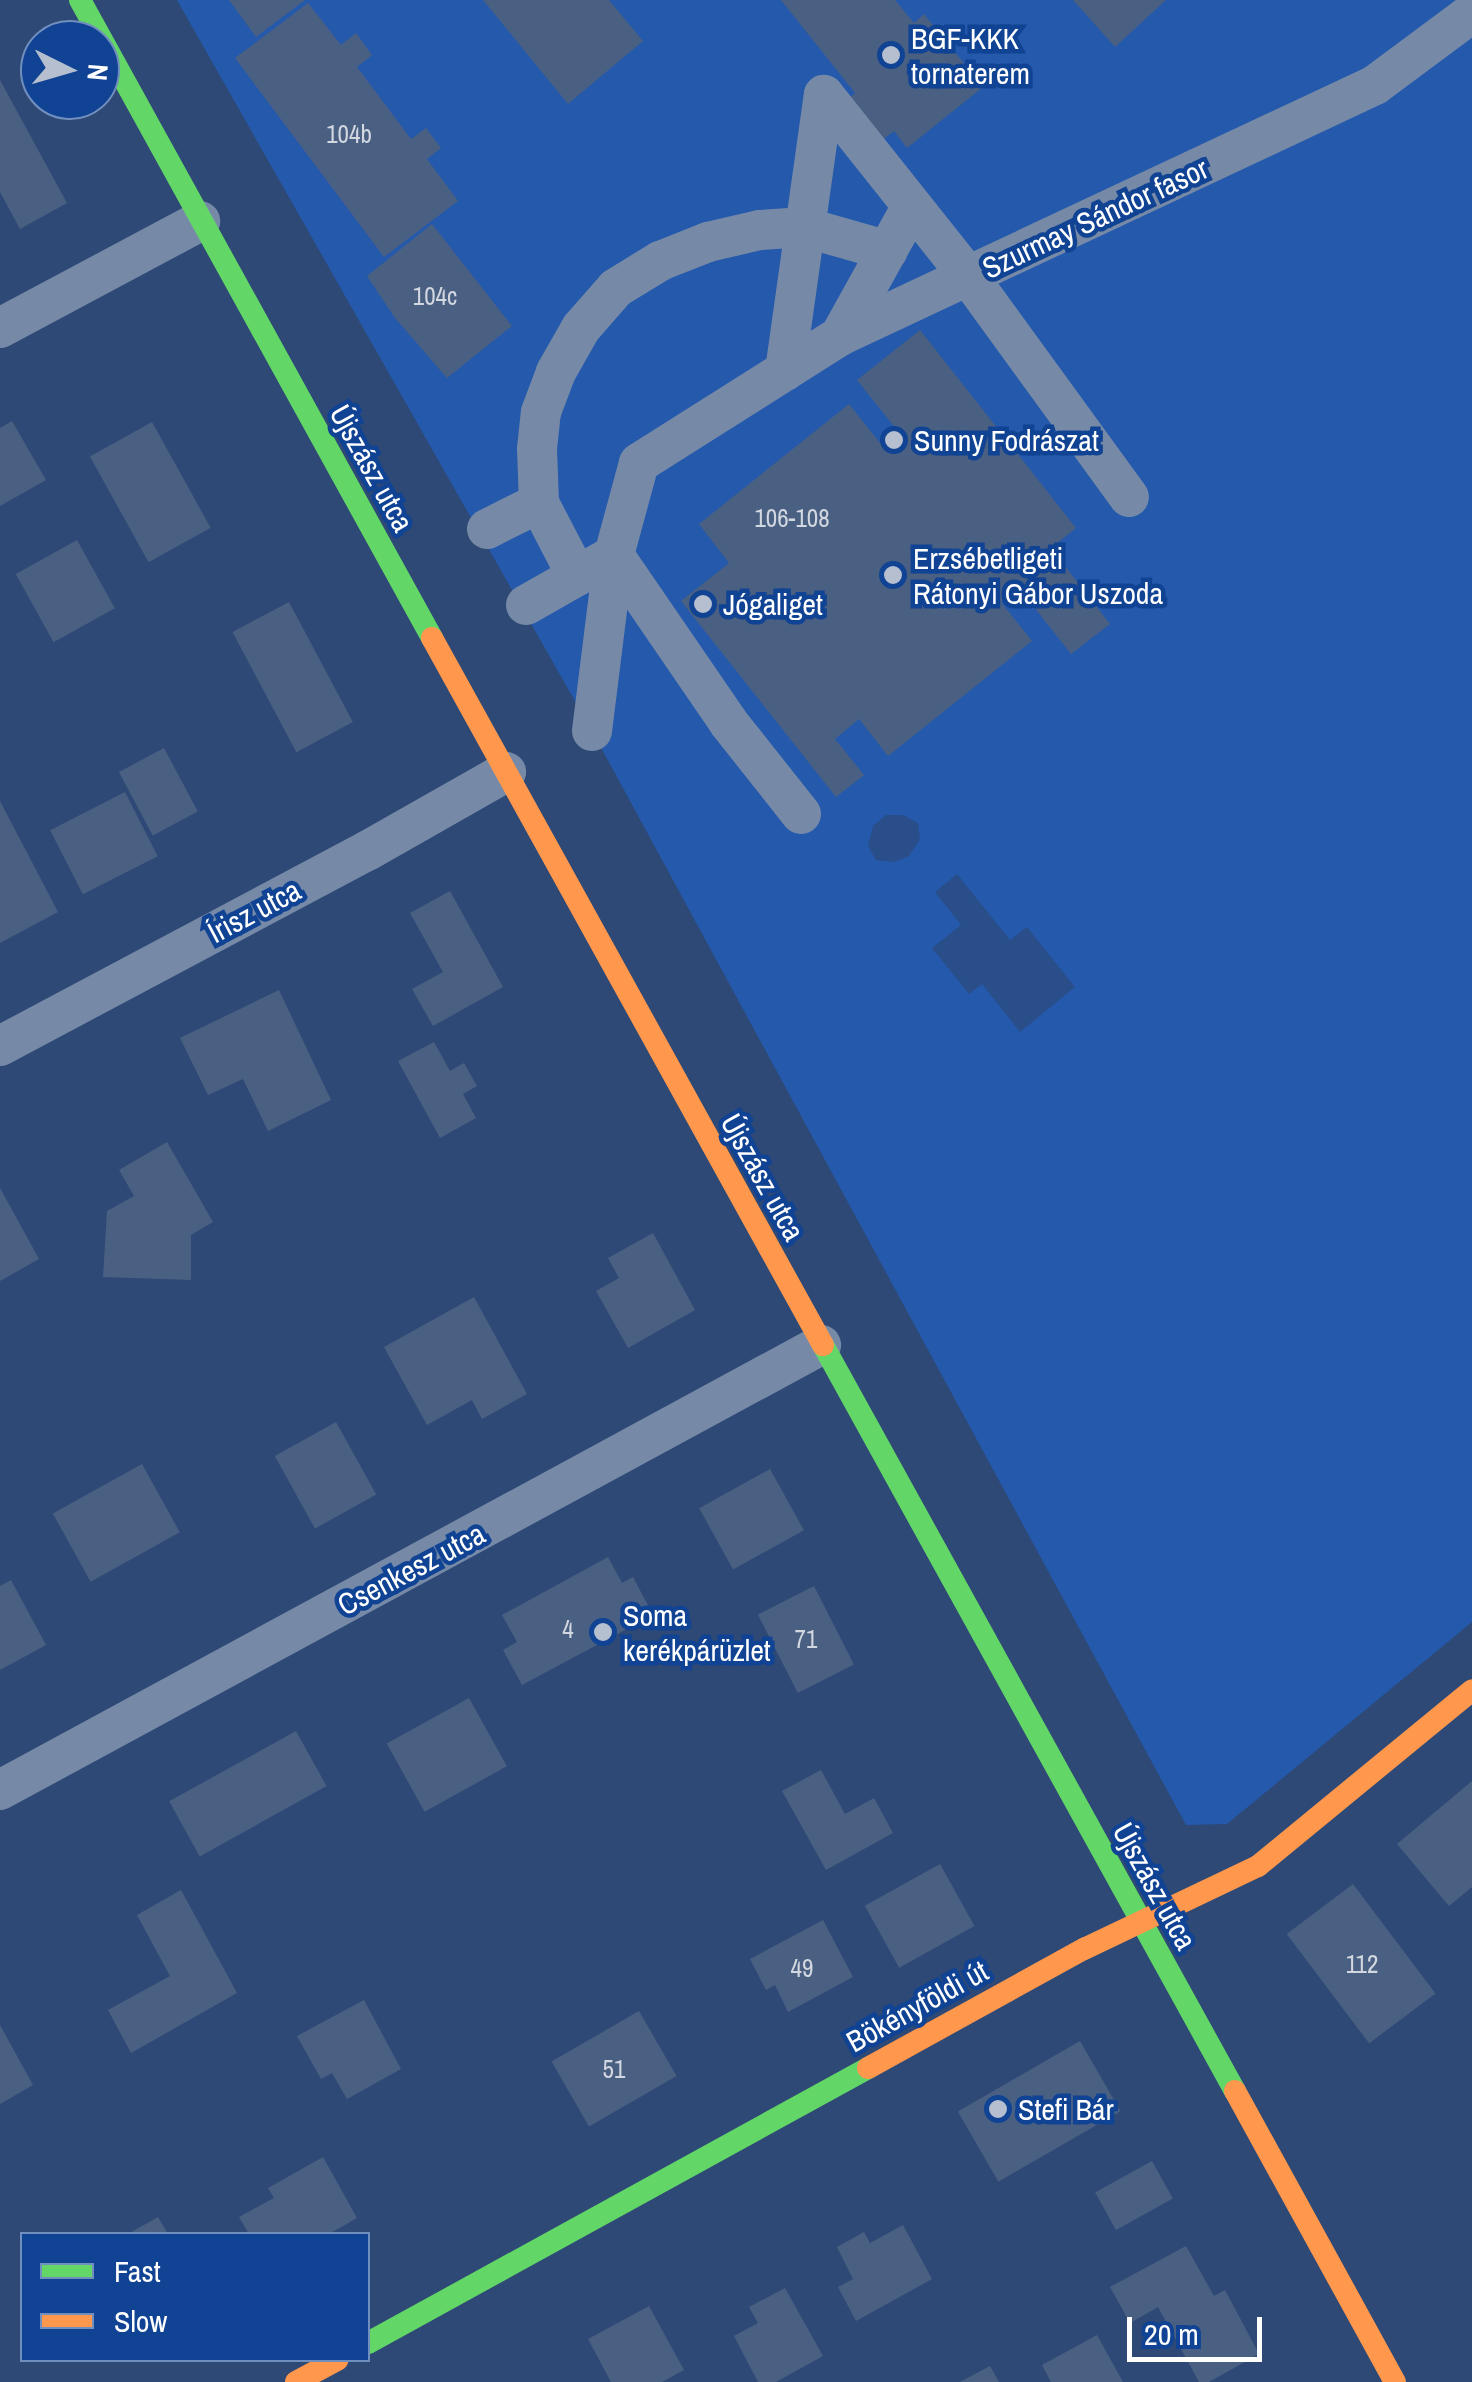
<!DOCTYPE html>
<meta charset="utf-8">
<style>
body{margin:0}
#map{position:relative;width:1472px;height:2382px;overflow:hidden;background:#2e4975;font-family:"Archivo Narrow",sans-serif}
div>[style]{position:absolute}
[style*='--x']{left:calc(var(--x)*1px);top:calc(var(--y)*1px);width:calc(var(--w)*1px);rotate:calc(var(--a)*1deg)}
.green>*{inset:0;background:#2459ab}
.water>*{inset:0;background:#2a4e89}
.building>*{inset:0;background:#4a6083;transform-origin:0 0}
.street>*{height:40px;margin:-20px;padding:0 20px;transform-origin:20px;border-radius:20px;background:#768aa8}
.fast>*{height:22px;margin:-11px;padding:0 11px;transform-origin:11px;border-radius:11px;background:#63d668}
.slow>*{height:22px;margin:-11px;padding:0 11px;transform-origin:11px;border-radius:11px;background:#ff974d}
.dots>*{width:28px;height:28px;translate:-50% -50%;box-sizing:border-box;border:5px solid #104393;border-radius:50%}
span{translate:-50% -50%;white-space:nowrap;text-align:center;line-height:1.15;-webkit-text-stroke:9px #104393;paint-order:stroke}
.number-label{font-size:25px;color:#d2d7e0}
.number-label span{-webkit-text-stroke-width:0}
.poi-label{font-size:30px;color:#fff}
.left{translate:0 -50%;text-align:left}
.street-label{font-size:30px;color:#fff}
.legend{position:absolute;left:20px;top:2232px;width:350px;height:130px;box-sizing:border-box;background:#104393;border:2px solid #708ebe;margin:0;padding:12px 18px;list-style:none;font-size:30px;color:#fff}
.legend li{display:flex;align-items:center;gap:20px;height:50px}
.legend b{width:50px;border:2px solid #708ebe}
.north{position:absolute;left:20px;top:20px;width:100px;height:100px;box-sizing:border-box;background:#104393;border:2px solid #708ebe;border-radius:50%;rotate:95deg;font-size:28px;font-weight:700;line-height:40px;text-align:center;color:#fff}
.north::after{content:'';display:block;margin:auto;width:35px;height:45px;background:#b6bfcf;clip-path:polygon(50% 0,100% 100%,50% 72%,0 100%)}
.scale{position:absolute;left:1127px;top:2317px;width:135px;height:45px;box-sizing:border-box;border:5px solid #fff;border-top:0;padding-left:12px;font-size:30px;line-height:35px;white-space:nowrap;color:#fff;-webkit-text-stroke:8px #104393;paint-order:stroke}
</style>
<div id="map">
<div class="green">
<i style="clip-path:polygon(177px 0,1472px 0,1472px 1622px,1227px 1824px,1186px 1825px,592px 731px)"></i>
</div>
<div class="water">
<i style="clip-path:polygon(886px 815px,903px 815px,918px 823px,920px 839px,909px 856px,894px 862px,876px 860px,868px 846px,873px 826px)"></i>
<i style="clip-path:polygon(957px 874px,1010px 940px,1027px 927px,1075px 987px,1020px 1032px,982px 984px,969px 994px,932px 948px,961px 925px,935px 892px)"></i>
</div>
<div class="building">
<i style="clip-path:polygon(229px 0,305px 0,256px 37px)"></i>
<i style="clip-path:polygon(483px 0,609px 0,643px 41px,568px 104px)"></i>
<i style="clip-path:polygon(781px 0,895px 0,914px 23px,924px 14px,983px 87px,907px 148px,894px 131px,872px 148px,839px 106px,855px 93px)"></i>
<i style="clip-path:polygon(1073px 0,1166px 0,1115px 47px)"></i>
<i style="clip-path:polygon(308px 3px,341px 45px,356px 33px,372px 55px,357px 67px,411px 139px,426px 128px,441px 148px,427px 159px,458px 201px,384px 257px,235px 58px)"></i>
<i style="clip-path:polygon(0 80px,67px 203px,20px 229px,0 192px)"></i>
<i style="clip-path:polygon(432px 224px,512px 326px,447px 378px,395px 318px,367px 276px)"></i>
<i style="clip-path:polygon(920px 330px,1076px 528px,1051px 548px,1110px 624px,1071px 654px,1019px 588px,1001px 602px,1032px 641px,888px 756px,859px 719px,835px 739px,864px 775px,836px 797px,681px 601px,729px 563px,699px 524px,849px 404px,880px 443px,897px 430px,857px 380px)"></i>
<i style="clip-path:polygon(12px 421px,46px 480px,0 506px,0 428px)"></i>
<i style="left:152px;top:422px;width:121px;height:71px;rotate:61deg"></i>
<i style="left:77px;top:540px;width:78px;height:70px;rotate:61deg"></i>
<i style="left:289px;top:602px;width:136px;height:64px;rotate:62deg"></i>
<i style="left:164px;top:748px;width:72px;height:51px;rotate:62deg"></i>
<i style="left:125px;top:792px;width:72px;height:84px;rotate:63deg"></i>
<i style="clip-path:polygon(0 801px,58px 912px,0 943px)"></i>
<i style="clip-path:polygon(450px 891px,503px 987px,433px 1026px,412px 989px,443px 972px,410px 913px)"></i>
<i style="clip-path:polygon(279px 990px,331px 1100px,268px 1131px,243px 1079px,208px 1095px,180px 1038px)"></i>
<i style="clip-path:polygon(434px 1042px,450px 1071px,464px 1063px,477px 1086px,463px 1094px,476px 1118px,440px 1138px,398px 1061px)"></i>
<i style="clip-path:polygon(167px 1142px,213px 1222px,191px 1235px,191px 1280px,103px 1277px,107px 1211px,134px 1196px,119px 1170px)"></i>
<i style="clip-path:polygon(0 1188px,39px 1259px,0 1281px)"></i>
<i style="clip-path:polygon(653px 1233px,695px 1310px,628px 1348px,596px 1291px,619px 1278px,608px 1258px)"></i>
<i style="clip-path:polygon(474px 1297px,527px 1394px,482px 1419px,472px 1400px,427px 1425px,384px 1347px)"></i>
<i style="left:336px;top:1422px;width:83px;height:70px;rotate:61deg"></i>
<i style="left:142px;top:1464px;width:78px;height:102px;rotate:61deg"></i>
<i style="left:770px;top:1469px;width:70px;height:81px;rotate:61deg"></i>
<i style="clip-path:polygon(608px 1557px,622px 1583px,633px 1577px,653px 1615px,522px 1685px,503px 1650px,517px 1642px,502px 1615px)"></i>
<i style="clip-path:polygon(11px 1580px,46px 1645px,0 1670px,0 1586px)"></i>
<i style="left:814px;top:1586px;width:88px;height:63px;rotate:63deg"></i>
<i style="left:469px;top:1698px;width:78px;height:94px;rotate:61deg"></i>
<i style="left:296px;top:1731px;width:63px;height:145px;rotate:61deg"></i>
<i style="clip-path:polygon(821px 1770px,845px 1814px,874px 1798px,893px 1833px,826px 1870px,782px 1791px)"></i>
<i style="clip-path:polygon(1472px 1781px,1472px 1887px,1449px 1906px,1397px 1844px)"></i>
<i style="left:940px;top:1864px;width:71px;height:86px;rotate:61deg"></i>
<i style="left:1353px;top:1884px;width:137px;height:83px;rotate:53deg"></i>
<i style="clip-path:polygon(181px 1890px,237px 1993px,131px 2053px,108px 2010px,170px 1976px,137px 1915px)"></i>
<i style="clip-path:polygon(823px 1920px,853px 1977px,788px 2012px,775px 1985px,766px 1990px,750px 1959px)"></i>
<i style="clip-path:polygon(364px 2000px,401px 2069px,347px 2099px,332px 2073px,321px 2079px,297px 2036px)"></i>
<i style="left:639px;top:2011px;width:75px;height:101px;rotate:60deg"></i>
<i style="clip-path:polygon(0 2025px,33px 2085px,0 2104px)"></i>
<i style="left:1080px;top:2041px;width:81px;height:141px;rotate:60deg"></i>
<i style="clip-path:polygon(323px 2157px,357px 2218px,329px 2234px,249px 2234px,239px 2217px,274px 2198px,268px 2188px)"></i>
<i style="left:1152px;top:2161px;width:43px;height:65px;rotate:61deg"></i>
<i style="clip-path:polygon(158px 2217px,168px 2234px,128px 2234px)"></i>
<i style="clip-path:polygon(903px 2225px,932px 2279px,856px 2321px,838px 2287px,853px 2279px,837px 2247px,864px 2232px,870px 2243px)"></i>
<i style="clip-path:polygon(1186px 2246px,1214px 2296px,1225px 2290px,1259px 2354px,1209px 2382px,1199px 2382px,1158px 2307px,1130px 2323px,1110px 2287px)"></i>
<i style="clip-path:polygon(785px 2288px,823px 2356px,776px 2382px,758px 2382px,734px 2336px,758px 2323px,749px 2307px)"></i>
<i style="clip-path:polygon(649px 2306px,684px 2370px,662px 2382px,611px 2382px,588px 2339px)"></i>
<i style="clip-path:polygon(1097px 2335px,1123px 2382px,1051px 2382px,1042px 2365px)"></i>
<i style="clip-path:polygon(990px 2366px,999px 2382px,960px 2382px)"></i>
</div>
<div class="street">
<i style="--x:824;--y:95;--w:233;--a:51.5"></i>
<i style="--x:969;--y:277;--w:272;--a:54"></i>
<i style="--x:912;--y:206;--w:149;--a:119"></i>
<i style="--x:840;--y:336;--w:591;--a:-25.13"></i>
<i style="--x:1375;--y:85;--w:121;--a:-36.6"></i>
<i style="--x:0;--y:328;--w:227;--a:-28.1"></i>
<i style="--x:785;--y:371;--w:279;--a:-82"></i>
<i style="--x:487;--y:529;--w:58;--a:-26.6"></i>
<i style="--x:614;--y:555;--w:43;--a:150.4"></i>
<i style="--x:577;--y:576;--w:82;--a:-117.5"></i>
<i style="--x:539;--y:503;--w:54;--a:-92.1"></i>
<i style="--x:537;--y:449;--w:37;--a:-84"></i>
<i style="--x:541;--y:412;--w:43;--a:-69.4"></i>
<i style="--x:556;--y:372;--w:51;--a:-60.4"></i>
<i style="--x:581;--y:328;--w:53;--a:-48.8"></i>
<i style="--x:616;--y:288;--w:52;--a:-31.5"></i>
<i style="--x:660;--y:261;--w:52;--a:-21.6"></i>
<i style="--x:708;--y:242;--w:53;--a:-13"></i>
<i style="--x:760;--y:230;--w:44;--a:-3.9"></i>
<i style="--x:804;--y:227;--w:87;--a:15.9"></i>
<i style="--x:526;--y:605;--w:59;--a:-29.6"></i>
<i style="--x:592;--y:731;--w:177;--a:-82.9"></i>
<i style="--x:801;--y:814;--w:116;--a:-128.4"></i>
<i style="--x:729;--y:723;--w:204;--a:-124.4"></i>
<i style="--x:614;--y:555;--w:95;--a:-74.8"></i>
<i style="--x:639;--y:463;--w:238;--a:-32.3"></i>
<i style="--x:0;--y:1046;--w:416;--a:-28"></i>
<i style="--x:367;--y:851;--w:160;--a:-29.6"></i>
<i style="--x:0;--y:1790;--w:934;--a:-28.46"></i>
</div>
<div class="fast">
<i style="--x:80;--y:0;--w:729;--a:61.11"></i>
<i style="--x:823;--y:1345;--w:852;--a:61.09"></i>
<i style="--x:368;--y:2343;--w:571;--a:-28.81"></i>
</div>
<div class="slow">
<i style="--x:432;--y:638;--w:808;--a:61.06"></i>
<i style="--x:868;--y:2068;--w:247;--a:-28.9"></i>
<i style="--x:1084;--y:1949;--w:193;--a:-25.5"></i>
<i style="--x:1258;--y:1866;--w:277;--a:-39.4"></i>
<i style="--x:1235;--y:2091;--w:332;--a:61.2"></i>
<i style="--x:296;--y:2382;--w:47;--a:-28.2"></i>
</div>
<div class="dots">
<i style="left:891px;top:55px;background:#b6bfcf"></i>
<i style="left:894px;top:440px;background:#b6bfcf"></i>
<i style="left:893px;top:575px;background:#b6bfcf"></i>
<i style="left:703px;top:604px;background:#b6bfcf"></i>
<i style="left:603px;top:1632px;background:#b6bfcf"></i>
<i style="left:998px;top:2109px;background:#b6bfcf"></i>
</div>
<div class="number-label">
<span style="left:349px;top:134px">104b</span>
<span style="left:435px;top:296px">104c</span>
<span style="left:792px;top:518px">106-108</span>
<span style="left:568px;top:1629px">4</span>
<span style="left:806px;top:1639px">71</span>
<span style="left:1362px;top:1964px">112</span>
<span style="left:802px;top:1968px">49</span>
<span style="left:614px;top:2069px">51</span>
</div>
<div class="poi-label">
<span class="left" style="left:911px;top:55px">BGF-KKK<br>tornaterem</span>
<span class="left" style="left:914px;top:440px">Sunny Fodrászat</span>
<span class="left" style="left:913px;top:575px">Erzsébetligeti<br>Rátonyi Gábor Uszoda</span>
<span class="left" style="left:723px;top:604px">Jógaliget</span>
<span class="left" style="left:623px;top:1632px">Soma<br>kerékpárüzlet</span>
<span class="left" style="left:1018px;top:2109px">Stefi Bár</span>
</div>
<div class="street-label">
<span style="left:1095px;top:218px;rotate:-25deg">Szurmay Sándor fasor</span>
<span style="left:372px;top:468px;rotate:61deg">Újszász utca</span>
<span style="left:254px;top:911px;rotate:-28deg">Írisz utca</span>
<span style="left:763px;top:1177px;rotate:61deg">Újszász utca</span>
<span style="left:411px;top:1569px;rotate:-28deg">Csenkesz utca</span>
<span style="left:1155px;top:1886px;rotate:61deg">Újszász utca</span>
<span style="left:917px;top:2006px;rotate:-29deg">Bökényföldi út</span>
</div>
<ul class="legend">
<li><b style="height:12px;background:#63d668"></b>Fast</li>
<li><b style="height:12px;background:#ff974d"></b>Slow</li>
</ul>
<div class="north">N</div>
<div class="scale">20 m</div>
</div>
